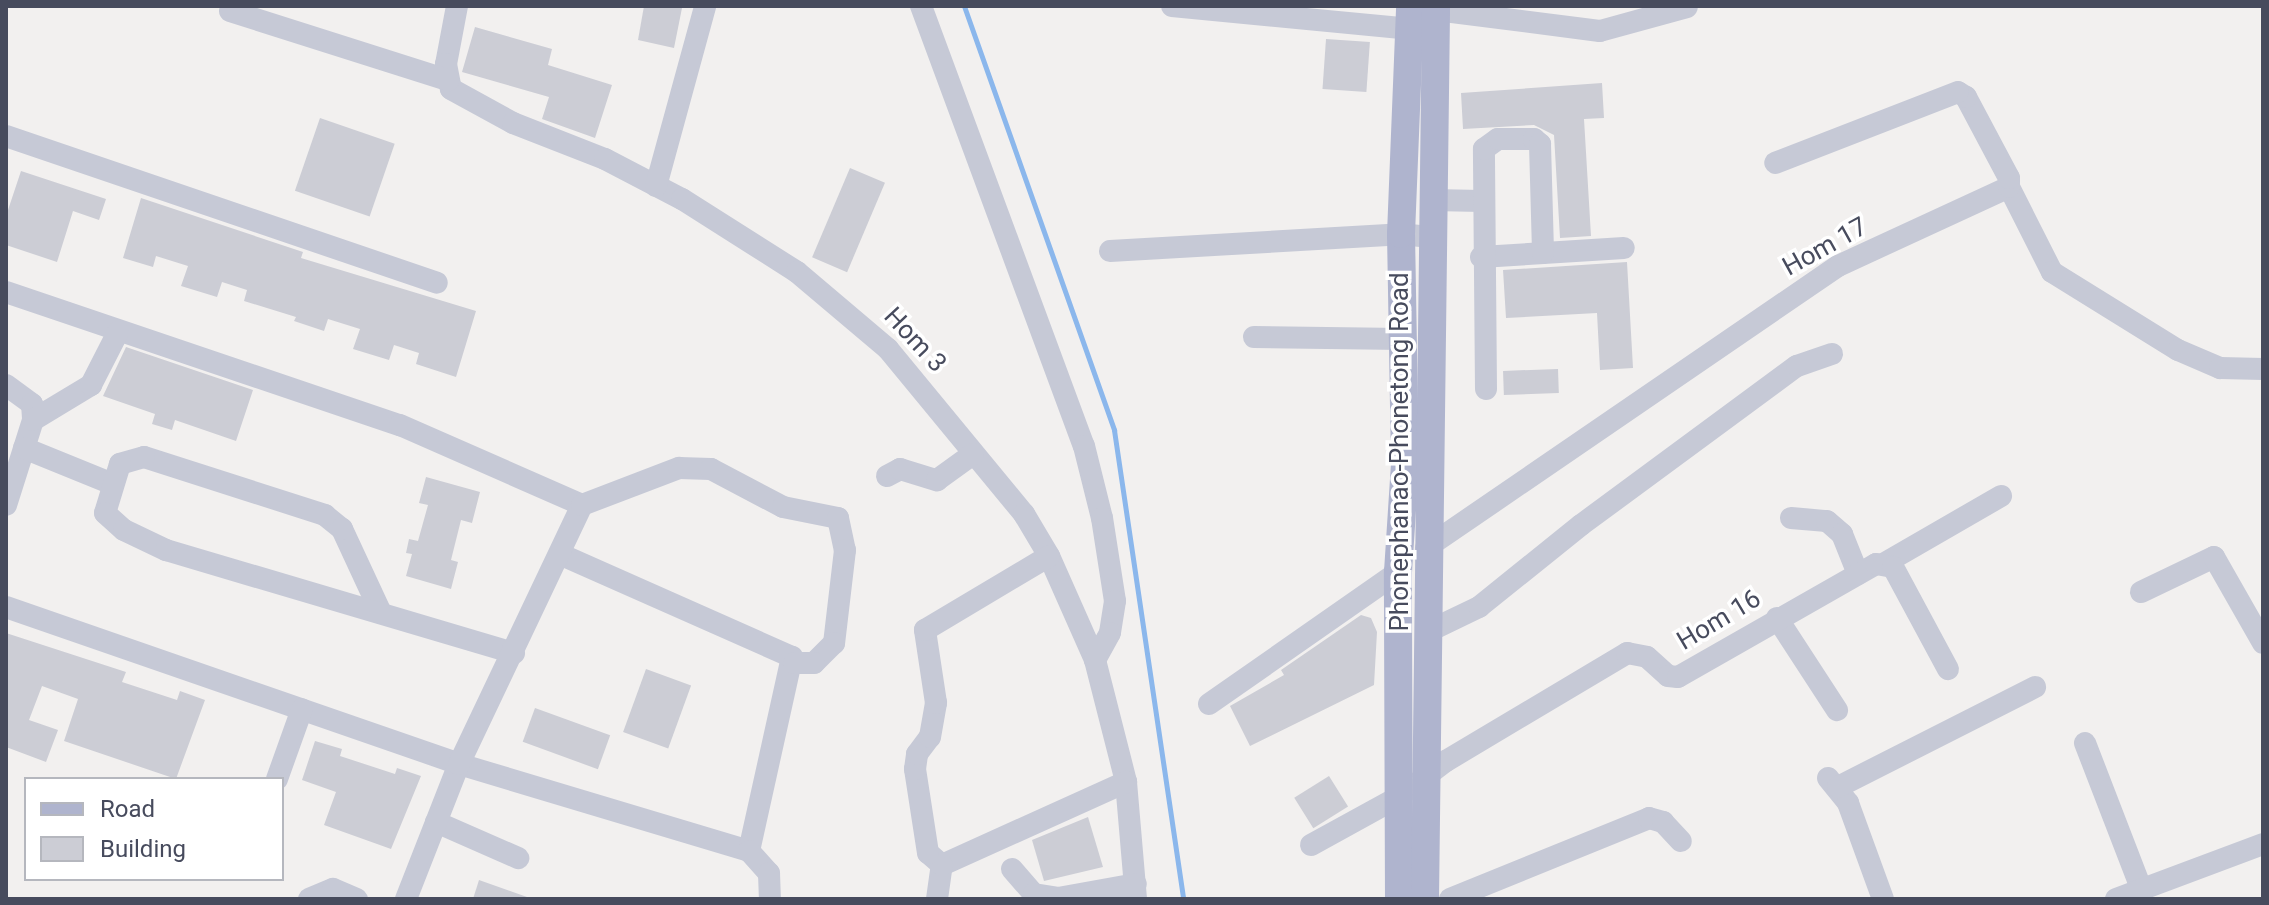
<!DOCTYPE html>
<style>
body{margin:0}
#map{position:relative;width:2269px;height:905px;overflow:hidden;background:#f2f0ef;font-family:Roboto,sans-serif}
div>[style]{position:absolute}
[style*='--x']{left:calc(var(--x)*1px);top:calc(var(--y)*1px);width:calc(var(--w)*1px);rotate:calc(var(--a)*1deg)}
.stream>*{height:5px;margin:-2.5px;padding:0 2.5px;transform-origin:2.5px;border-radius:2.5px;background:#8bb7ec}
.building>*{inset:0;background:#cccdd5;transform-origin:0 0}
.minor>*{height:22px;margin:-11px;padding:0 11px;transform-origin:11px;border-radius:11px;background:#c6c9d6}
.major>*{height:28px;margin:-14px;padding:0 14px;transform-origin:14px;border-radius:14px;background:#afb4ce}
span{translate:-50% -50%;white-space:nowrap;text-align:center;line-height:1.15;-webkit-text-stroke:7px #fff;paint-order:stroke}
.street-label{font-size:26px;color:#474b5d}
.frame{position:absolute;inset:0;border:8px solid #474b5d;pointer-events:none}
.legend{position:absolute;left:24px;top:777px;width:260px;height:104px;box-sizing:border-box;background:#fff;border:2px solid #b5b7be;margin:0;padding:10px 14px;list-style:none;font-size:24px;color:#474b5d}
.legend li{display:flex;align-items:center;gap:16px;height:40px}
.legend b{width:40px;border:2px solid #b5b7be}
</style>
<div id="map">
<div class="stream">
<i style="--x:964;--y:6;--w:450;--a:70.5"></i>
<i style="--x:1114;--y:430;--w:474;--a:81.6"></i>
</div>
<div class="building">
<i style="clip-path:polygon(644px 6px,682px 8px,674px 48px,638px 40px)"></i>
<i style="clip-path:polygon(475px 27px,552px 49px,548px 65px,612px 85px,595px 138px,542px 119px,549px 97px,462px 72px)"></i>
<i style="left:1326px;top:39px;width:44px;height:50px;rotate:4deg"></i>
<i style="clip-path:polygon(1602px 83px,1604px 118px,1584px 119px,1591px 236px,1560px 238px,1554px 135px,1534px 125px,1463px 129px,1461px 93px)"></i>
<i style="left:320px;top:118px;width:79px;height:77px;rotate:19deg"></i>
<i style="left:850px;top:168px;width:38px;height:97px;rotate:23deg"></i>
<i style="clip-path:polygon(21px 171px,106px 199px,99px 220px,73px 211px,57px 262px,6px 245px,6px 216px)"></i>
<i style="clip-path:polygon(141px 198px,303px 252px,301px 258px,476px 311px,456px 377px,416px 364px,419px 353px,394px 345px,389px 360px,353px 349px,360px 329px,328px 319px,324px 331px,294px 321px,296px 317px,244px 301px,247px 290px,222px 282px,217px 297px,181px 286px,188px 266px,156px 256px,153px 267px,123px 258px)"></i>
<i style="clip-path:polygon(1627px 262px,1633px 368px,1600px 370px,1597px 313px,1506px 318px,1503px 270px)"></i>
<i style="clip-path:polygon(126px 347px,253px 390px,236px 441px,175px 420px,172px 430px,152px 424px,155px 414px,103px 396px)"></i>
<i style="left:1558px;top:369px;width:24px;height:55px;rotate:88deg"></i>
<i style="clip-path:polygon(426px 477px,480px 492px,472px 523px,461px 520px,451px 560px,458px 562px,451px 589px,406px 576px,412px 554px,406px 553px,409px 539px,418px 541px,428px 505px,419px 503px)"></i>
<i style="clip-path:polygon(1361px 615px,1371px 618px,1377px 632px,1374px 685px,1250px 746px,1230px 706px,1284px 675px,1281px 670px)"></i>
<i style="clip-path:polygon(6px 633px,126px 672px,122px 682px,177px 700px,180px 691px,205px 700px,176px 779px,64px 741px,78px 699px,42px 686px,29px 720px,58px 730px,46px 762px,6px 747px)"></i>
<i style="left:646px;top:669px;width:48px;height:67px;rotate:20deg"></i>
<i style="left:535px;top:708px;width:80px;height:36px;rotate:20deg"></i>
<i style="clip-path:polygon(315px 741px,342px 749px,340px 756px,395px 774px,397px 768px,421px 776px,391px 849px,324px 825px,336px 792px,302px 780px)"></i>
<i style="left:1329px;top:776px;width:36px;height:41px;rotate:58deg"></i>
<i style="clip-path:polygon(1088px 817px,1103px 867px,1044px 881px,1032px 840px)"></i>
<i style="clip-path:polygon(479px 880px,527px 897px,526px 899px,473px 899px)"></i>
</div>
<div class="minor">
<i style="--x:457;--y:6;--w:59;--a:100.7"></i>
<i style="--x:446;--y:64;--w:25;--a:79"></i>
<i style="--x:451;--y:89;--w:71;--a:28.7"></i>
<i style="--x:513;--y:123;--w:99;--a:21.4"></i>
<i style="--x:605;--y:159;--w:87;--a:27.5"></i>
<i style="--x:682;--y:199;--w:136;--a:32.4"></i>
<i style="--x:797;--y:272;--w:119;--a:40.2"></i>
<i style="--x:888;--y:349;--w:214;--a:50.5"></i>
<i style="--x:1024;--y:514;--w:49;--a:59.2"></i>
<i style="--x:1049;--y:556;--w:114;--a:66.1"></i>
<i style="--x:1095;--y:660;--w:126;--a:75.7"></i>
<i style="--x:1126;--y:782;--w:117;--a:85.1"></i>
<i style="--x:921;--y:6;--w:469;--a:69.7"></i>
<i style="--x:1084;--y:446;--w:74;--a:76"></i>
<i style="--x:1102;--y:518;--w:84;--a:81.1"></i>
<i style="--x:1115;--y:601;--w:32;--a:99"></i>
<i style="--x:1110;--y:633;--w:31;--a:119"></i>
<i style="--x:1172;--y:6;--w:251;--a:5.5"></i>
<i style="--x:1436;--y:10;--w:165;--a:7.3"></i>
<i style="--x:1600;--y:31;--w:90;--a:-15.4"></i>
<i style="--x:230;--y:11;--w:229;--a:17.6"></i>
<i style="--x:6;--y:136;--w:455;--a:18.8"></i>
<i style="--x:656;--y:186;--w:186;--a:-74.7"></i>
<i style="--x:2009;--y:187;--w:95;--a:63.2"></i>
<i style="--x:2052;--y:272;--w:148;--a:31.8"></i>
<i style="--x:2178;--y:350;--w:46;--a:23.2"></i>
<i style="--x:2220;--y:368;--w:43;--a:1.3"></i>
<i style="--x:1432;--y:200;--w:50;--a:1.1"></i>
<i style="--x:1110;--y:251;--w:291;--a:-3.3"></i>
<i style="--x:1401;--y:234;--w:30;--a:6"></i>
<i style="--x:1481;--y:257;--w:143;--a:-3.6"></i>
<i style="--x:6;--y:292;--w:416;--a:18.7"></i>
<i style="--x:400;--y:425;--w:199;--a:23.7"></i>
<i style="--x:1254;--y:337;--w:148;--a:0.8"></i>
<i style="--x:6;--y:385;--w:32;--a:36"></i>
<i style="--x:32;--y:404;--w:16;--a:86"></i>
<i style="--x:33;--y:420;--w:89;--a:107.6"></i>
<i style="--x:1486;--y:389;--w:240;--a:-90.5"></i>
<i style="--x:1484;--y:149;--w:17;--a:-36"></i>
<i style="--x:1498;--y:139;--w:36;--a:0"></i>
<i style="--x:1534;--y:139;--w:8;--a:40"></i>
<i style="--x:1540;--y:144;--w:109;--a:88.4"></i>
<i style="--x:33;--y:420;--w:68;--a:-31.1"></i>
<i style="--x:91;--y:385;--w:59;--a:-63"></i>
<i style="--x:24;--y:448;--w:93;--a:22.1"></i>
<i style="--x:887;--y:476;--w:15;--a:-28"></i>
<i style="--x:900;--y:469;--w:39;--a:17"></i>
<i style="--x:937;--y:480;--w:44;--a:-35.8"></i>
<i style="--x:1791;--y:518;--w:36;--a:5"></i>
<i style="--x:1827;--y:521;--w:20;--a:41"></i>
<i style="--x:1842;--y:534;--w:43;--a:68.2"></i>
<i style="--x:1426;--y:548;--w:499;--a:-34.4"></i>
<i style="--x:1838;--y:266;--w:188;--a:-24.8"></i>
<i style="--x:2009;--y:187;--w:9;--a:-90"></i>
<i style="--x:2009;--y:178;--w:92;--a:-118"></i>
<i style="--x:1966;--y:97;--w:9;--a:-148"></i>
<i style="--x:1958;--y:92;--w:196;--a:158.8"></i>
<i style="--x:1885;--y:563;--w:134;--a:-30"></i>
<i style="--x:2141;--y:592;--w:81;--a:-25.6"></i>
<i style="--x:2214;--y:557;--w:99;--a:60.3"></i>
<i style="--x:6;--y:607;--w:479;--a:19.1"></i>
<i style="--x:459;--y:764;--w:303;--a:16.7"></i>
<i style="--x:749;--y:851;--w:199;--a:-77.5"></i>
<i style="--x:792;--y:657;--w:252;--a:-156.1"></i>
<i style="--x:381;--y:613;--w:93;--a:-114.9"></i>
<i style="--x:342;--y:529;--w:22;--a:-141"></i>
<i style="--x:325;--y:515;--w:190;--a:-162.2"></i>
<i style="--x:144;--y:457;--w:25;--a:164"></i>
<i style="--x:120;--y:464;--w:51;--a:107"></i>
<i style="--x:105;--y:513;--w:25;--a:42"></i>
<i style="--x:124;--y:530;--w:47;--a:25.5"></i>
<i style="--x:166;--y:550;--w:363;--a:16.5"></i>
<i style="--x:1777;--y:618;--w:110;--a:56.9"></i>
<i style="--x:1427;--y:632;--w:58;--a:-25.7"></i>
<i style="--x:1479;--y:607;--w:131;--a:-38.8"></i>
<i style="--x:1581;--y:525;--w:268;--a:-36.4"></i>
<i style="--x:1797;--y:366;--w:37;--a:-19"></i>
<i style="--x:1209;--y:704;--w:231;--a:-34.9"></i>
<i style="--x:2085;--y:743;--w:155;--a:68.9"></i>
<i style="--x:1828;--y:778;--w:32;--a:51"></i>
<i style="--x:1848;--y:803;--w:102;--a:70"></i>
<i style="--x:277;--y:779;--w:74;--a:-70.3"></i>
<i style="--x:1838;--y:787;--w:221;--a:-26.9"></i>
<i style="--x:436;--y:822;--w:90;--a:23.7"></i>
<i style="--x:1311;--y:845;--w:102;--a:-28.8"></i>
<i style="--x:1400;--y:796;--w:58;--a:-37.3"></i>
<i style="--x:1446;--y:761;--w:211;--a:-30.8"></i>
<i style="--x:1627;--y:653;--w:20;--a:11"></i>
<i style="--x:1647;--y:657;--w:28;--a:42"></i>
<i style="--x:1668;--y:676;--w:10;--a:6"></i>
<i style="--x:1678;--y:677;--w:228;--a:-29.7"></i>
<i style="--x:1876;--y:564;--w:17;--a:10"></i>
<i style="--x:1893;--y:567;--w:116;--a:61.7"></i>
<i style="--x:749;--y:851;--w:30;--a:48"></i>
<i style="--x:769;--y:873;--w:26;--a:88"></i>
<i style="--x:942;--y:865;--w:202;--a:-24.3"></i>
<i style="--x:1012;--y:869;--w:33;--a:49"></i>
<i style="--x:1034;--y:894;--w:24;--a:9"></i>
<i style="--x:1058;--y:898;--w:79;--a:-10.2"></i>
<i style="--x:309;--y:899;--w:26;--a:-23"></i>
<i style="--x:333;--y:889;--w:26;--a:23"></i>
<i style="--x:406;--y:899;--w:145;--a:-68.6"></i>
<i style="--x:459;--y:764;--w:287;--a:-64.6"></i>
<i style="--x:582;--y:505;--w:104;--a:-20.9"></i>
<i style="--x:679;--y:468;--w:32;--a:2"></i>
<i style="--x:711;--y:469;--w:81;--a:27.8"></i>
<i style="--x:783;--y:507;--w:56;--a:11.3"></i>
<i style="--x:838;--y:518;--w:33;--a:78"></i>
<i style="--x:845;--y:550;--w:94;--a:96.7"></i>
<i style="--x:834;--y:643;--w:28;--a:135"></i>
<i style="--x:814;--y:663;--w:20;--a:180"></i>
<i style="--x:937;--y:899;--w:34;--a:-82"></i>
<i style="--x:942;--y:865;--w:18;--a:-139"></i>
<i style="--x:928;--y:853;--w:85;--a:-98.8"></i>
<i style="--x:915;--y:769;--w:15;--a:-82"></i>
<i style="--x:917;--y:754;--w:21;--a:-53"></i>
<i style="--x:930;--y:737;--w:35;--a:-80"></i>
<i style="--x:936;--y:703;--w:74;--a:-98.6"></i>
<i style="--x:925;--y:630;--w:144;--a:-30.8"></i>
<i style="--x:1450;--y:899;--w:215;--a:-22.1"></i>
<i style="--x:1649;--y:818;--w:15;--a:16"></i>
<i style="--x:1663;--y:822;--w:26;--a:47"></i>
<i style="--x:2116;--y:899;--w:157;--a:-20.5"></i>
</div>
<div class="major">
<i style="--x:1399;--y:899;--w:327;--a:-90.2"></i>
<i style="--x:1398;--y:572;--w:109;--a:-86.3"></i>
<i style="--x:1405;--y:463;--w:229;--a:-91"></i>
<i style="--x:1401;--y:234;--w:228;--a:-87.7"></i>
<i style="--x:1425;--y:899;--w:893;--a:-89.29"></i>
</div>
<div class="street-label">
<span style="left:1825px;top:247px;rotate:-29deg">Hom 17</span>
<span style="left:915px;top:340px;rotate:47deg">Hom 3</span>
<span style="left:1400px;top:452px;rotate:-90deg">Phonephanao-Phonetong Road</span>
<span style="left:1719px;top:620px;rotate:-31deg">Hom 16</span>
</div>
<div class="frame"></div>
<ul class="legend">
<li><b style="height:10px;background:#afb4ce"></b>Road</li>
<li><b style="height:22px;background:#cccdd5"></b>Building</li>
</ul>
</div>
